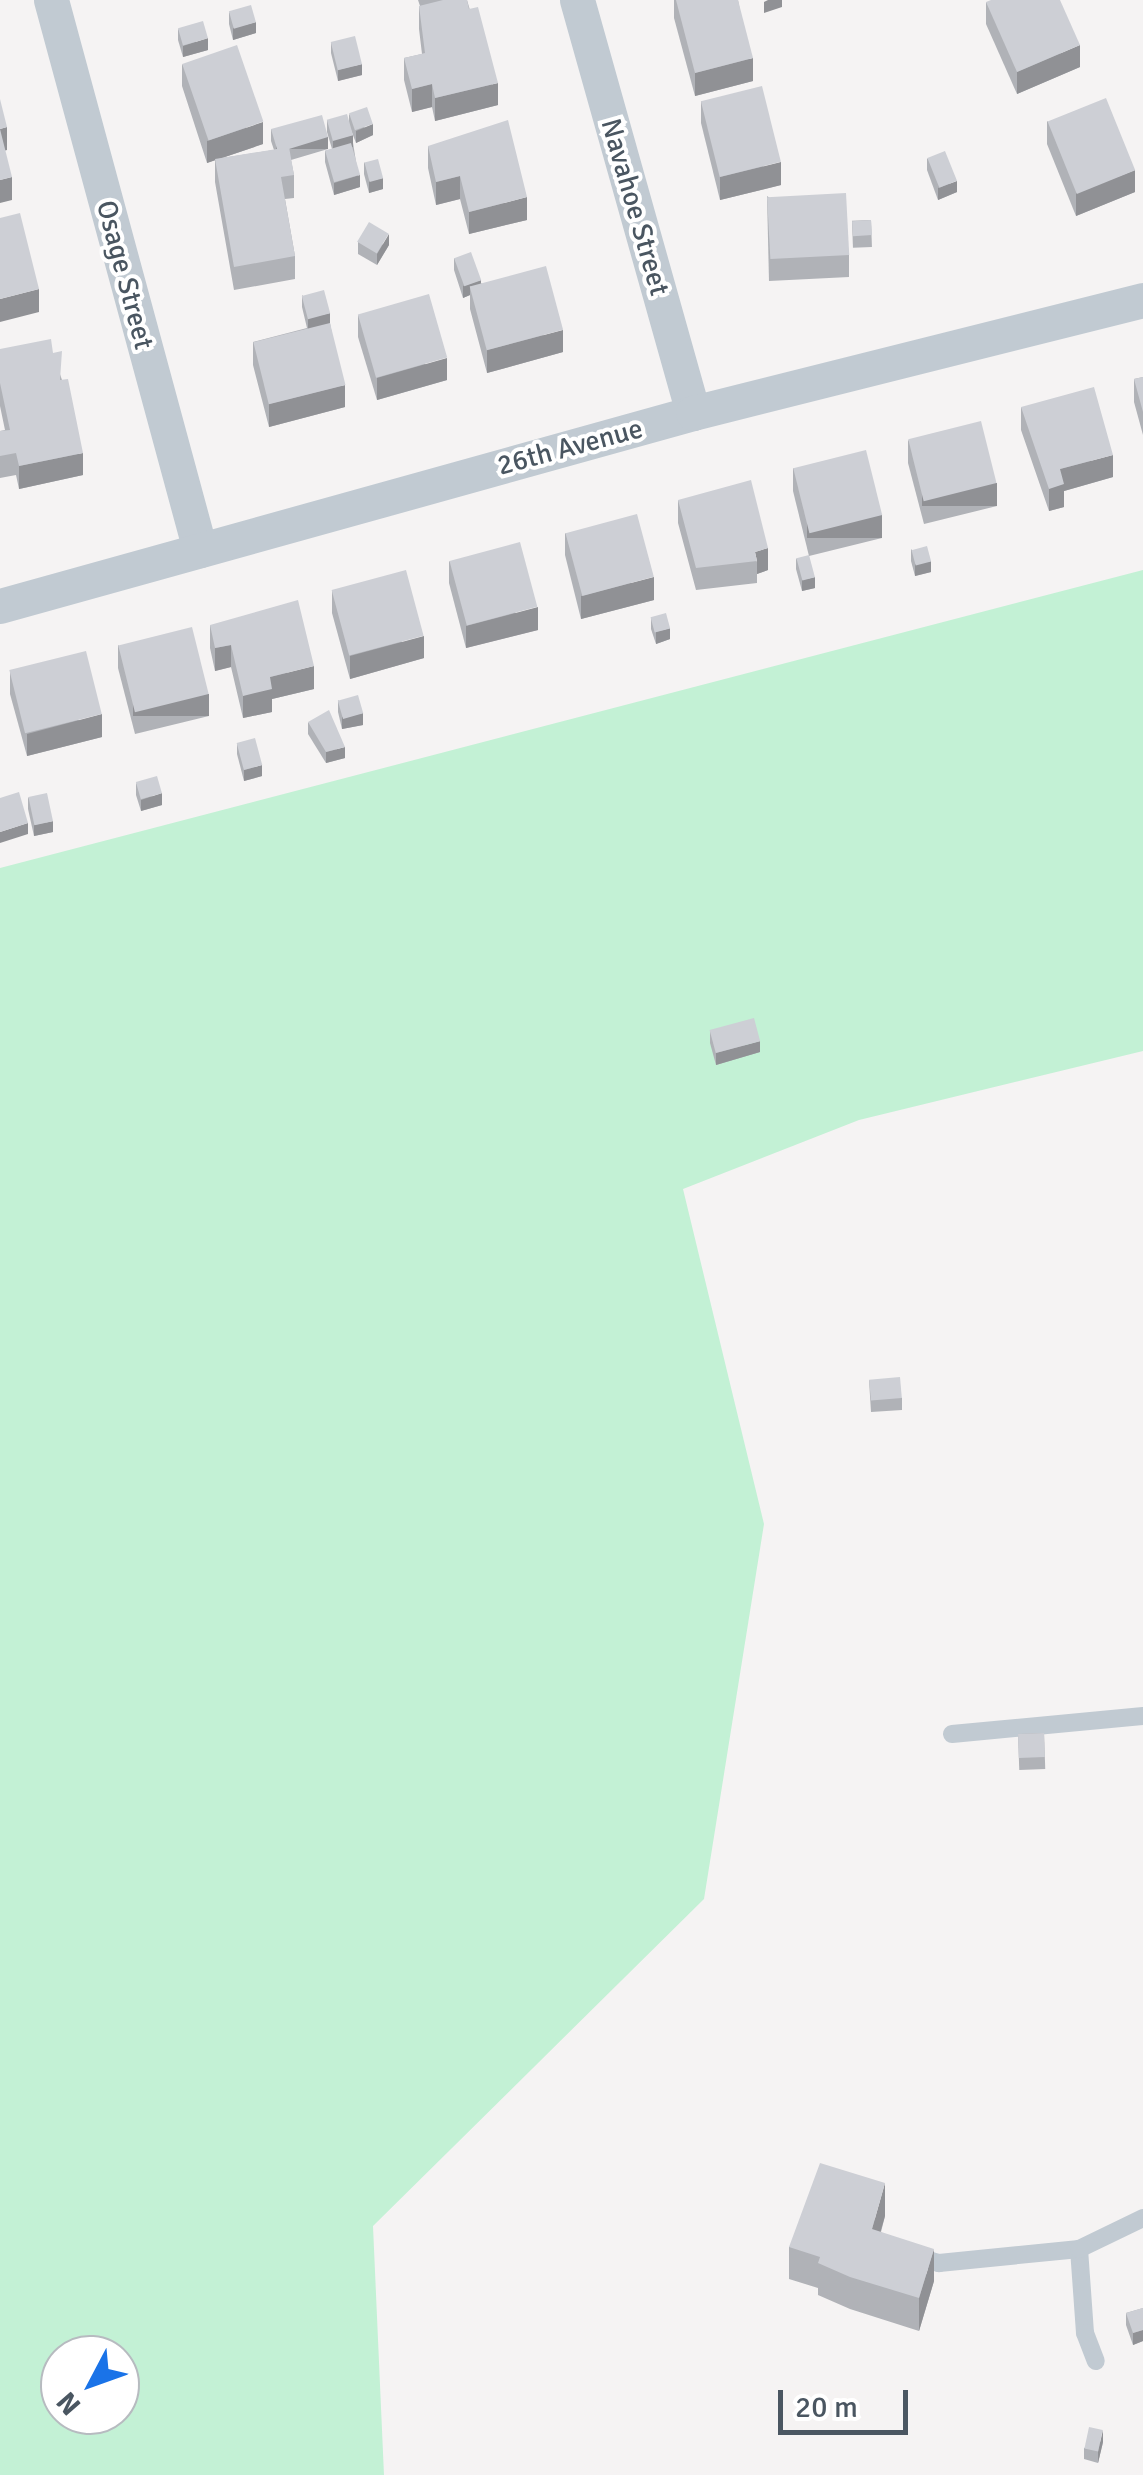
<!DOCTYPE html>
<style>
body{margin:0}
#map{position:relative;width:1143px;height:2475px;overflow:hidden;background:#f5f3f3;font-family:Signika,sans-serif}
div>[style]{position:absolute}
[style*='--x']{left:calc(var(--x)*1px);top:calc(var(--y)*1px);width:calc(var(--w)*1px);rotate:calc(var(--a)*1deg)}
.green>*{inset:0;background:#c3f1d5}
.service>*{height:18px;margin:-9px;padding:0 9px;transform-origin:9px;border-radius:9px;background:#c1cad2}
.minor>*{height:35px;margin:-17.5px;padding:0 17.5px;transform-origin:17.5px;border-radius:17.5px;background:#c1cad2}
.wall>*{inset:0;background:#b0b2b7;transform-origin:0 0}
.shaded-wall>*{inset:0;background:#909195;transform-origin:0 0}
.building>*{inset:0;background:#cdcfd5;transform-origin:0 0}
span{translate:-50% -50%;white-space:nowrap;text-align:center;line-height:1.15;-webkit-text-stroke:8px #fff;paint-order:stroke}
.street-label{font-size:28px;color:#4a5661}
.north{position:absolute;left:40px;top:2335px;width:100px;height:100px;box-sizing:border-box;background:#fff;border:2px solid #b7bbc0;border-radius:50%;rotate:229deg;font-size:28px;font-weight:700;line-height:40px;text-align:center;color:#4a5661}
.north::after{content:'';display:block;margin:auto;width:35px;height:45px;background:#1a73e8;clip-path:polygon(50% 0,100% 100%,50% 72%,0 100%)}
.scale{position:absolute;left:778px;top:2390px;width:130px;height:45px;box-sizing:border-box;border:5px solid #4a5661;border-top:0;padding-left:12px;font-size:30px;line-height:35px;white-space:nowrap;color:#4a5661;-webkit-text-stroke:8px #fff;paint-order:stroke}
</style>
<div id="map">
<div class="green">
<i style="clip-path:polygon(evenodd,1143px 570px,1143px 1051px,859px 1120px,683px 1189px,764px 1524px,704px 1899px,373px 2226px,384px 2475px,0 2475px,0 868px,1143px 570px,60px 2355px,120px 2355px,120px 2415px,60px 2415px,60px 2355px)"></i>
</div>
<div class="service">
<i style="--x:952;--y:1734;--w:192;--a:-5.4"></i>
<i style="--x:1079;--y:2249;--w:84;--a:85.9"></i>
<i style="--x:1085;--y:2333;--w:30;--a:69"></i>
<i style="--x:912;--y:2255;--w:28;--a:17"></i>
<i style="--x:939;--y:2263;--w:141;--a:-5.7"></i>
<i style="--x:1079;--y:2249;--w:71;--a:-25.8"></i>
</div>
<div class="minor">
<i style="--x:51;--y:0;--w:570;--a:74.84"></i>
<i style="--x:577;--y:0;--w:429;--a:74.3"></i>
<i style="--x:0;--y:606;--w:719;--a:-15.56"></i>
<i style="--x:693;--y:413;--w:464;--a:-14.1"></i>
</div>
<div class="wall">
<i style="clip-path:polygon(418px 0,467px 0,498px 105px,435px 121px,432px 107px,412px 112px,404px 80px,404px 58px,422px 54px,419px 29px,419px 6px,420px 6px)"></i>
<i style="clip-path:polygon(674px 0,738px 0,753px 81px,695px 96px,674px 18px)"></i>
<i style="clip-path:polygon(986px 2px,1080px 67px,1017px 94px,986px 24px)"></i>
<i style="clip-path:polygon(229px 12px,256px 33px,233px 40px,229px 24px)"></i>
<i style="clip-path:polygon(178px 29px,208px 50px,183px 57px,178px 40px)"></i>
<i style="clip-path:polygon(331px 42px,362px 75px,338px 81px,331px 53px)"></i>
<i style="clip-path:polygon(182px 64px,263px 144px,222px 158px,274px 150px,271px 141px,271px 129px,328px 149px,291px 160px,294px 175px,294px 198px,285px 199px,295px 256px,295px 279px,234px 290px,215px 182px,215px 160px,207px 163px,182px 86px)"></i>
<i style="clip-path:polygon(701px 101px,781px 185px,720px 200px,701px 123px)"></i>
<i style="clip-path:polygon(349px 114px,373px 135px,356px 143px,351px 130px,360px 187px,334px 195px,325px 162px,325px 151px,332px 149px,327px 132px,327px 120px,349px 123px)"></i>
<i style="clip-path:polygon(1047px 121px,1135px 192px,1076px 216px,1047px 144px)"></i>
<i style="clip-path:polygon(428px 146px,527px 220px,469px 234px,460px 199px,436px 205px,428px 168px)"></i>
<i style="clip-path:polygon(927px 158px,957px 192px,938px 200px,927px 170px)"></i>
<i style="clip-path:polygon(364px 162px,383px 189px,369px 193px,364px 174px)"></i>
<i style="clip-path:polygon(767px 196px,849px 255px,849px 277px,769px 281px)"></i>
<i style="left:871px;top:220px;width:27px;height:19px;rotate:88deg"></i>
<i style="clip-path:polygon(358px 242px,389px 245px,377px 265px,358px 254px)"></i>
<i style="clip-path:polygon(454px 258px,481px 283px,563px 352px,487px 373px,470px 309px,470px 295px,463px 298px,454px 270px)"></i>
<i style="clip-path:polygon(302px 295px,330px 323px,345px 407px,269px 427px,253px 365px,253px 342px,307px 328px,302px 307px)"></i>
<i style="clip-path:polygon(358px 315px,447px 380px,377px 400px,358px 337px)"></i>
<i style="clip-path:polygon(0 349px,53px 353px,62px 380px,83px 475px,19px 489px,16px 475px,0 478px,0 431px,5px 430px,0 406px)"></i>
<i style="clip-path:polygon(1143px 377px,1143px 435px,1134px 402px,1134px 379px)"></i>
<i style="clip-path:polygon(1021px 407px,1113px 477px,1064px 491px,1064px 507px,1049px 511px,1021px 430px)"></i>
<i style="clip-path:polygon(908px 440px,997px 506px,924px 524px,908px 463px)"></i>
<i style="clip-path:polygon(793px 468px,882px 538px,809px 556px,793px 491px)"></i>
<i style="clip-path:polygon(678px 500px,768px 570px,757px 574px,757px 583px,696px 590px,678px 523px)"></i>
<i style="clip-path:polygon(565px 533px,654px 600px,581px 619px,565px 555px)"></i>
<i style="clip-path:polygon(911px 549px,931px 572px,915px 576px,911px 561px)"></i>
<i style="clip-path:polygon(796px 558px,815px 588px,802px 591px,796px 569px)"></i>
<i style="clip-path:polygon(449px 561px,538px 630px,466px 648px,449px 583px)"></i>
<i style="clip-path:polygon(332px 590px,424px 658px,350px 679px,332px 613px)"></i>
<i style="clip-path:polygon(651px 617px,670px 639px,656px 644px,651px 629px)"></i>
<i style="clip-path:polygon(210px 625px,314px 689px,272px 699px,272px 712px,243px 718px,231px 667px,215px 671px,210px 648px)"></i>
<i style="clip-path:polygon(118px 645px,209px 716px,135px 734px,118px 668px)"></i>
<i style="clip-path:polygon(10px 671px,102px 737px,27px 756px,10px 694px)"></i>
<i style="clip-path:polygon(338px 700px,363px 725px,342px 729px,338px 712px)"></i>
<i style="clip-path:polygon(308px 722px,345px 758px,326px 763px,308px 734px)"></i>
<i style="clip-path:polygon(237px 743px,262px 776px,244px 781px,237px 754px)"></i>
<i style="clip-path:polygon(136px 783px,162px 805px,141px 811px,136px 795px)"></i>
<i style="clip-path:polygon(28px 797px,53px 832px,34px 836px,28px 809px)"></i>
<i style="clip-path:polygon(710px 1031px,760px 1052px,716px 1065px,710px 1043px)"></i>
<i style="clip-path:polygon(869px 1380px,902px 1398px,902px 1410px,871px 1412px)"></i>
<i style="left:1044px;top:1733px;width:36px;height:26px;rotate:88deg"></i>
<i style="clip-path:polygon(885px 2216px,881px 2232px,934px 2281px,919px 2331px,850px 2309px,818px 2295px,818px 2288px,789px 2279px,789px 2247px)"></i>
<i style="clip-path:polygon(1143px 2308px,1143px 2341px,1133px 2345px,1126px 2325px,1126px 2313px)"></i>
<i style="clip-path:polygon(1103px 2442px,1098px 2463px,1084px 2459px,1084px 2448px)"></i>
</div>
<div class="shaded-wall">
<i style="clip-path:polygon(768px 0,782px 0,782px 7px,764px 13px,764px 2px)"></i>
<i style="clip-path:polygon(256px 22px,256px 33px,233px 40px,233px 28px)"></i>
<i style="clip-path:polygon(208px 38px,208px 50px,183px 57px,183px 46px)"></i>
<i style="clip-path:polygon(1080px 45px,1080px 67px,1017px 94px,1017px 72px)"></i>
<i style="clip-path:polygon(753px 58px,753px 81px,695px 96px,695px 73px)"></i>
<i style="clip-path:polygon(362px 64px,362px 75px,338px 81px,338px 70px)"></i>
<i style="clip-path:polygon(498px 83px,498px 105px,435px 121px,435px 98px)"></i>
<i style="clip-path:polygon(432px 84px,432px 107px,412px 112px,412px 89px)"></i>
<i style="clip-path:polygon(263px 122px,263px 144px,207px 163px,207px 141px)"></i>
<i style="clip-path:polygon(373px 124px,373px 135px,356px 143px,356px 131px)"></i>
<i style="clip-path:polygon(7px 127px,7px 150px,0 152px,0 129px)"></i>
<i style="clip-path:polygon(353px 135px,353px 147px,333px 152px,333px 140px)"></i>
<i style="left:328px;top:137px;width:12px;height:52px;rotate:90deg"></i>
<i style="clip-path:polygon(781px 162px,781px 185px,720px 200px,720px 177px)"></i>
<i style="clip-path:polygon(1135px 170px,1135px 192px,1076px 216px,1076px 193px)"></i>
<i style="clip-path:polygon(360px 175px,360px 187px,334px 195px,334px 183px)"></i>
<i style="clip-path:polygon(460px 176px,460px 199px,436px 205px,436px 182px)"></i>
<i style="clip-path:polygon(12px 177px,12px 200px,0 203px,0 180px)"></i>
<i style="clip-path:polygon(383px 178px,383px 189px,369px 193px,369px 181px)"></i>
<i style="clip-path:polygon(957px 181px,957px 192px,938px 200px,938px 188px)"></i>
<i style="clip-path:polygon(527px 197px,527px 220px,469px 234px,469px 212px)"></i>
<i style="clip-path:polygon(389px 234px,389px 245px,377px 265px,377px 254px)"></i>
<i style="clip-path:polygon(481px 280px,481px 292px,470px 286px,470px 295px,463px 298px,463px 286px)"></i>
<i style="clip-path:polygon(39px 289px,39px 312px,0 322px,0 299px)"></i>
<i style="clip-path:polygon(330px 313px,330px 324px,308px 330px,308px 318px)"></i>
<i style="clip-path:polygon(563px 330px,563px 352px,487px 373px,487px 350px)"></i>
<i style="clip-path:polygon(447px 358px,447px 380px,377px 400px,377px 378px)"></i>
<i style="clip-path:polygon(345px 385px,345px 407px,269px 427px,269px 404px)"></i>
<i style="clip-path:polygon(83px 453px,83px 475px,19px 489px,19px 466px)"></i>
<i style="clip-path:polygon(1113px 455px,1113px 477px,1064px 491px,1064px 507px,1049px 511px,1049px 489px,1060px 469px)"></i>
<i style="left:997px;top:483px;width:23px;height:75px;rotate:90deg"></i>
<i style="left:882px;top:515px;width:23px;height:75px;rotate:90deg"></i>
<i style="clip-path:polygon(768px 548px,768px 570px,757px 574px,757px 561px,755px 552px)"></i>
<i style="clip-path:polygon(931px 561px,931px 572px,915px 576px,915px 564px)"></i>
<i style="clip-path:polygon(654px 577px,654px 600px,581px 619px,581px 596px)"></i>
<i style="clip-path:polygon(815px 577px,815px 588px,802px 591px,802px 580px)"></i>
<i style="clip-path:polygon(538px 607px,538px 630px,466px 648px,466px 626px)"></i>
<i style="clip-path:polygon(670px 628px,670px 639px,656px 644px,656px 632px)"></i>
<i style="clip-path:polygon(424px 636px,424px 658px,350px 679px,350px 656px)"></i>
<i style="clip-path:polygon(231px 645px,231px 667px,215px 671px,215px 648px)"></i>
<i style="clip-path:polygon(314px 666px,314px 689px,272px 699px,272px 712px,243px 718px,243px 696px,270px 677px)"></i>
<i style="left:209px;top:694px;width:22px;height:76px;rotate:90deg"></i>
<i style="clip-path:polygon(363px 713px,363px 725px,342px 729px,342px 717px)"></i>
<i style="clip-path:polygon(102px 714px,102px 737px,27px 756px,27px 734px)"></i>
<i style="clip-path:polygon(345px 747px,345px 758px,326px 763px,326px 752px)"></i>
<i style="clip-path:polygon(262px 765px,262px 776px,244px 781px,244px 770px)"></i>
<i style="clip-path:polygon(162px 793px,162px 805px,141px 811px,141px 800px)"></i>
<i style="clip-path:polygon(53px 821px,53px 832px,34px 836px,34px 825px)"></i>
<i style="clip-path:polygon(28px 823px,28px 834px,0 843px,0 832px)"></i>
<i style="clip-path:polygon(760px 1041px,760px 1052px,716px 1065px,716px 1053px)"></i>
<i style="clip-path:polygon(885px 2183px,885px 2216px,872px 2261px,872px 2229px)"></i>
<i style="clip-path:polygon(934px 2249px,934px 2281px,919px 2331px,919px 2298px)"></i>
<i style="clip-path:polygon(1143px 2330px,1143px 2341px,1133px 2345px,1133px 2333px)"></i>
<i style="clip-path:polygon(1103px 2430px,1103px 2442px,1098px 2463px,1098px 2451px)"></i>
</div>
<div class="building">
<i style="clip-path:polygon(443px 0,467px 0,469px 9px,478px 7px,498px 83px,435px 98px,432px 84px,412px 89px,404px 58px,425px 53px,419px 6px)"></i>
<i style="clip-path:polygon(676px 0,738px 0,753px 58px,695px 73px)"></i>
<i style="clip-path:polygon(991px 0,1060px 0,1080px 45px,1017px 72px,986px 2px)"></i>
<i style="left:251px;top:5px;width:18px;height:23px;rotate:74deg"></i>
<i style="left:203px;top:21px;width:18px;height:26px;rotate:74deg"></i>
<i style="left:355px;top:36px;width:29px;height:25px;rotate:76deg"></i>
<i style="left:237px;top:45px;width:81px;height:58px;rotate:71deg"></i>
<i style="left:762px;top:86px;width:78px;height:63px;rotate:76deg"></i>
<i style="left:1106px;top:98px;width:78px;height:63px;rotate:68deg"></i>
<i style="clip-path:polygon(0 99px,7px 127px,0 129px,12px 177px,0 180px)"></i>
<i style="left:367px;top:107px;width:18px;height:19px;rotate:71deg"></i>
<i style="left:347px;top:114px;width:22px;height:21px;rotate:74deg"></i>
<i style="clip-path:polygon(322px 115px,328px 137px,289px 149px,277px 149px,271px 129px)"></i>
<i style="clip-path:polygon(508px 120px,527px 197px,469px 212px,460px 176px,436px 182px,428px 146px)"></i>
<i style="left:351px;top:143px;width:33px;height:27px;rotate:74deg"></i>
<i style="clip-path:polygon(289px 147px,294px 175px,281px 177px,295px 256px,234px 267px,215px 159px)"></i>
<i style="left:945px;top:151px;width:32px;height:19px;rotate:68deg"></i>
<i style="left:378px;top:159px;width:20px;height:14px;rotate:75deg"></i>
<i style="left:846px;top:193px;width:62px;height:79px;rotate:87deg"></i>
<i style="clip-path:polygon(20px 213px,39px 289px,0 299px,0 218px)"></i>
<i style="left:871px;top:220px;width:15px;height:19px;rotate:86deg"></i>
<i style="left:369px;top:222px;width:23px;height:23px;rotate:31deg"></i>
<i style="left:471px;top:252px;width:30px;height:18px;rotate:70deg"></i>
<i style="left:546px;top:266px;width:66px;height:79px;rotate:75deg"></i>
<i style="left:324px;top:290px;width:24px;height:23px;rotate:75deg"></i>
<i style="left:429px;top:294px;width:66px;height:74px;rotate:74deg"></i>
<i style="left:330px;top:323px;width:64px;height:79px;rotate:76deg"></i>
<i style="clip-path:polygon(51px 339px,53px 353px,62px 351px,60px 380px,68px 379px,83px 453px,19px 466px,16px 453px,0 456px,0 431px,10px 430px,0 383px,0 349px)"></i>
<i style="clip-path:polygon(1143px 377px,1143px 412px,1134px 379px)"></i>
<i style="clip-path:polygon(1094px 387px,1113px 455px,1060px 469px,1064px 484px,1049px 489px,1021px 407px)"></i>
<i style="left:981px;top:421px;width:64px;height:75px;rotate:76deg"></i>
<i style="left:866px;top:450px;width:67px;height:75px;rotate:76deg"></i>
<i style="clip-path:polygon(751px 480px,768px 548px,755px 552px,757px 561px,696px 568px,678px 500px)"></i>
<i style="left:637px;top:514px;width:65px;height:74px;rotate:75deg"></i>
<i style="left:520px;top:542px;width:67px;height:73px;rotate:75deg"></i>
<i style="left:927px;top:546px;width:16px;height:16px;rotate:75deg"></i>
<i style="left:809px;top:555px;width:23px;height:13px;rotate:75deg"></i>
<i style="left:406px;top:570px;width:68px;height:77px;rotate:75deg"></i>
<i style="clip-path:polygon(298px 600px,314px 666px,270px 677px,272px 689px,243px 696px,231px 645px,215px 648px,210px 625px)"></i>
<i style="left:666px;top:613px;width:16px;height:16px;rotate:75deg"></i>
<i style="left:192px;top:627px;width:69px;height:76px;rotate:76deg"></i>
<i style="left:86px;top:651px;width:65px;height:79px;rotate:76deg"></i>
<i style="left:358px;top:695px;width:19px;height:21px;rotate:74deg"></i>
<i style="clip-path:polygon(329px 710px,345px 747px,326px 752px,308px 722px)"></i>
<i style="left:255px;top:738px;width:28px;height:19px;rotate:75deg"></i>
<i style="left:157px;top:776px;width:18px;height:22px;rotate:74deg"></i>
<i style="clip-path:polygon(19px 792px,28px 823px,0 832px,0 798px)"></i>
<i style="left:47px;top:793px;width:29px;height:19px;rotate:78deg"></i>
<i style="left:754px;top:1018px;width:24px;height:46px;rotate:75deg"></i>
<i style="left:900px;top:1377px;width:21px;height:31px;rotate:85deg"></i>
<i style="left:1044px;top:1733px;width:24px;height:26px;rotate:88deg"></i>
<i style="clip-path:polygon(820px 2163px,885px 2183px,872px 2229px,934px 2249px,919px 2298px,850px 2277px,818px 2263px,820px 2257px,789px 2247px)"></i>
<i style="clip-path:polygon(1143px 2308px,1143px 2330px,1133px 2333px,1126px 2313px)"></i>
<i style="left:1089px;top:2427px;width:14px;height:22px;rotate:12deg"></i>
</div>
<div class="street-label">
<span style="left:635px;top:207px;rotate:74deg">Navahoe Street</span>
<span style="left:125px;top:275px;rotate:75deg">Osage Street</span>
<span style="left:570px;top:447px;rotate:-15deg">26th Avenue</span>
</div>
<div class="north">N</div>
<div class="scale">20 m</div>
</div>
